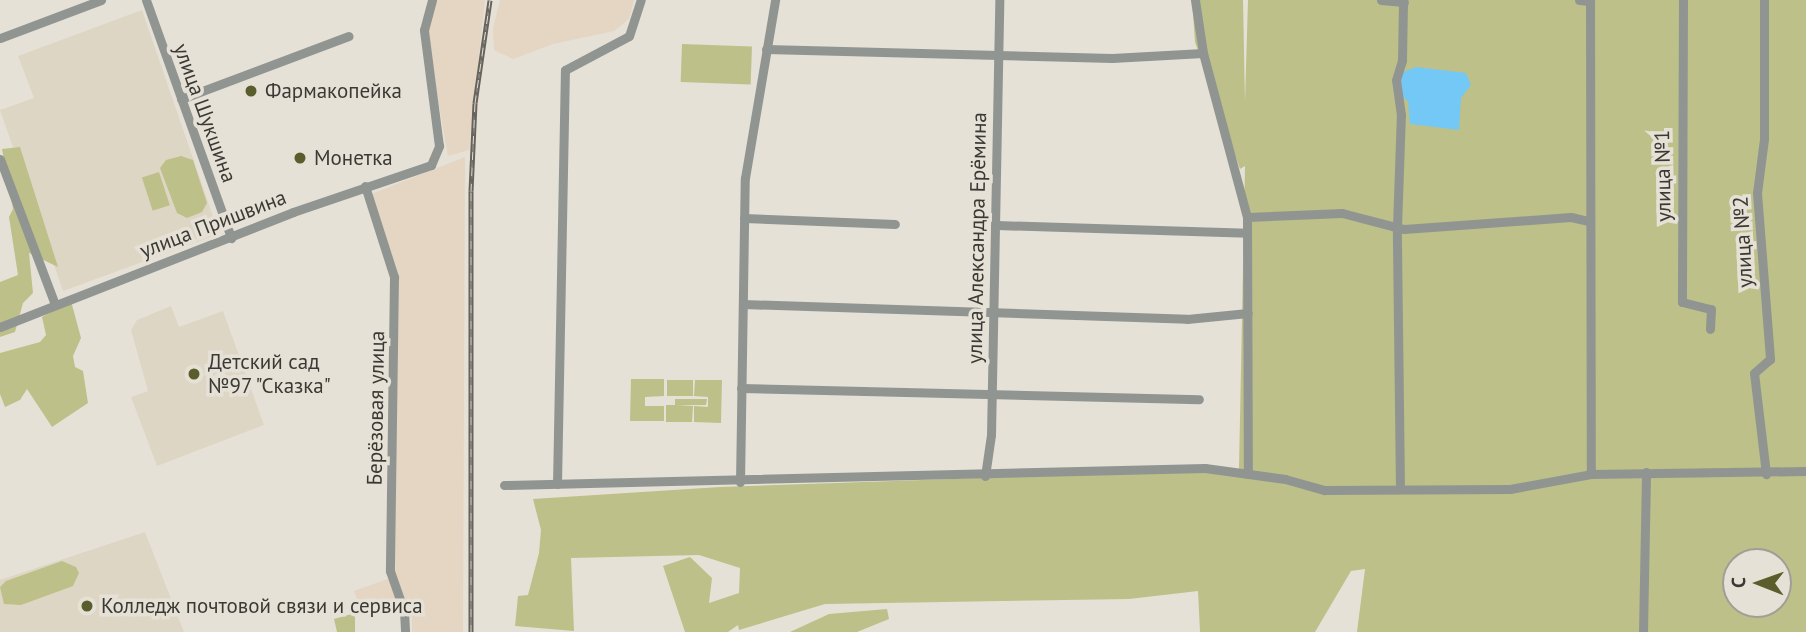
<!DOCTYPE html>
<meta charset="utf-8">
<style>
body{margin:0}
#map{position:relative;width:1806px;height:632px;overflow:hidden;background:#e6e1d6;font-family:"PT Sans",sans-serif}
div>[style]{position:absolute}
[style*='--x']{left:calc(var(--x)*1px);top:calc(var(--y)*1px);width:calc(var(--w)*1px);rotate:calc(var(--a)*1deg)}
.built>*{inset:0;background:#ded6c4}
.industrial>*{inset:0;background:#e5d5c3}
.green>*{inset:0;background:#bdc088;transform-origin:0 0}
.water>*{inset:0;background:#74c8f6}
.street>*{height:9px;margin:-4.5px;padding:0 4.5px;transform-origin:4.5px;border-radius:4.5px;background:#919592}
.rail>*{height:5px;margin-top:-2.5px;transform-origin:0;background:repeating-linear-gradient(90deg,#e6e1d6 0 8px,#65635c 0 16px);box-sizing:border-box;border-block:2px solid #65635c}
.dots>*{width:19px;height:19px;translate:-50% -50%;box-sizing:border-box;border:4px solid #e6e1d6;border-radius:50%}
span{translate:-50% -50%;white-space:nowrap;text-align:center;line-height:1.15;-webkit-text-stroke:7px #e6e1d6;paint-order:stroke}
.poi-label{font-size:21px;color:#3a3934}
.left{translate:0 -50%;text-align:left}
.street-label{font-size:21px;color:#3a3934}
.north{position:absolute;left:1722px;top:548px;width:70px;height:70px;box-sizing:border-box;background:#e6e1d6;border:2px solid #a19e95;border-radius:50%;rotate:271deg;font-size:19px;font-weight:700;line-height:28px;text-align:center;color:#3a3934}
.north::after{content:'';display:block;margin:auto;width:24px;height:32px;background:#595e2c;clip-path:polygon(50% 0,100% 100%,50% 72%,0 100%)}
</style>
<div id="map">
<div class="built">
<i style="clip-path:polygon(142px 10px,219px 234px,63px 291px,0 110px,34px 98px,18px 56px)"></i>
<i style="clip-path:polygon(171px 306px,179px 327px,223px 311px,264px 425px,157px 466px,131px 397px,148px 391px,131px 330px,137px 320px)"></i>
<i style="clip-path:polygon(145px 532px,184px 632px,0 632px,0 580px)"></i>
</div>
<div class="industrial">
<i style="clip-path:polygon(435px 0,485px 0,469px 150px,448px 156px,427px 38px)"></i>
<i style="clip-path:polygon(500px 0,634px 0,629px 19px,614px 31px,553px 44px,513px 59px,494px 50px,493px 28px)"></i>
<i style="clip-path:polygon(465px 157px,463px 632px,412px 632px,412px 604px,358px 603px,354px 591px,393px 577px,399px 278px,369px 195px)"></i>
</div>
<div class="green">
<i style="clip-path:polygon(evenodd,1192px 0,1243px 0,1245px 102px,1248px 0,1806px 0,1806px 632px,1357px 632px,1365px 569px,1351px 571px,1315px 632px,1200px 632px,1198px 591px,1129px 599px,825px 604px,739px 630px,738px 625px,728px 632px,685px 632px,663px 566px,690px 557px,712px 578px,709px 603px,739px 593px,740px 568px,699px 555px,571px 558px,574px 631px,515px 626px,518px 596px,528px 595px,539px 553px,541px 530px,533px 499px,720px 487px,1239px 469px,1245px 166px,1240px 169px,1195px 42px,1192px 0,1736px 562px,1778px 562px,1778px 604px,1736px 604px,1736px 562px)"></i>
<i style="left:682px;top:44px;width:70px;height:38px;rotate:2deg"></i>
<i style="clip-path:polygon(20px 147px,58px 267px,29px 253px,33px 293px,23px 303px,15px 332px,0 337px,0 282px,18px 275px,9px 217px,13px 209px,2px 149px)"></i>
<i style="clip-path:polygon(181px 156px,193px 160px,207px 203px,202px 212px,187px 218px,177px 213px,160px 168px,166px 160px)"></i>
<i style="left:159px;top:172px;width:35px;height:18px;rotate:72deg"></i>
<i style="clip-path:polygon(71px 301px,81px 338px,73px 356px,75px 367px,83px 371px,88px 403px,52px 427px,27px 389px,20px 400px,5px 407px,0 394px,0 353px,40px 342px,46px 335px,42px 317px)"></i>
<i style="clip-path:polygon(631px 379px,664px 379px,664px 396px,645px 397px,645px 406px,664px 406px,664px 421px,630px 421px)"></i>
<i style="left:667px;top:380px;width:26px;height:16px"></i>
<i style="clip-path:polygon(695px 380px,722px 380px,721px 423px,694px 422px,694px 406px,708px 407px,708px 397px,694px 396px)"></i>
<i style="clip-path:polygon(675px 399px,707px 399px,706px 405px,677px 405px,693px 406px,692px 422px,666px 422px,666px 405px,675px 405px)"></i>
<i style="clip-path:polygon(62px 561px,76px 567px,79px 573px,73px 586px,21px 605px,4px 604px,0 587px,6px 581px)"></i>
<i style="clip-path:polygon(887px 609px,889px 619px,857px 632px,790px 632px,829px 614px)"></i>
<i style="clip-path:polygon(355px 613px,355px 632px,337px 632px,334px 619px)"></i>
</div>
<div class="water">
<i style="clip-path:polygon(1416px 67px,1466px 73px,1471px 85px,1461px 98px,1459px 130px,1410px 124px,1408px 101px,1400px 95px,1401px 73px)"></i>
</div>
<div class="street">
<i style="--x:146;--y:0;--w:253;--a:70.3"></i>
<i style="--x:1195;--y:0;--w:54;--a:81.4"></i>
<i style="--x:1203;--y:53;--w:170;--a:75"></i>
<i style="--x:1247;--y:217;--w:257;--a:89.8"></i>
<i style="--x:1381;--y:0;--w:23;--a:5"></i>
<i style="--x:1579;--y:0;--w:11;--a:5"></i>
<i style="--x:1590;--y:0;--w:474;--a:89.9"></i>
<i style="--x:1683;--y:0;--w:302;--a:90.2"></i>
<i style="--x:1682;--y:302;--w:30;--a:14"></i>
<i style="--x:1711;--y:309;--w:20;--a:93"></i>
<i style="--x:1764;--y:0;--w:139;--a:90"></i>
<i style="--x:1764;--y:139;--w:54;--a:97.4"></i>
<i style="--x:1757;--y:193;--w:167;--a:85.5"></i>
<i style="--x:1770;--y:359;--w:21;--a:139"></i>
<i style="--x:1754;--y:373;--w:102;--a:83.2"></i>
<i style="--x:0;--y:38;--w:108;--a:-20.6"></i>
<i style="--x:766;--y:49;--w:346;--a:1.5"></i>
<i style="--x:1112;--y:58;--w:91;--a:-3.1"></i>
<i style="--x:181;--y:99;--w:179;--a:-20.6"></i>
<i style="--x:0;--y:159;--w:153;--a:69.3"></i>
<i style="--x:365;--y:186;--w:96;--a:72.3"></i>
<i style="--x:394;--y:277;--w:294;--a:90.8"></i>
<i style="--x:390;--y:571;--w:42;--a:70.7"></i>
<i style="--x:404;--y:611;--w:21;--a:87"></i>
<i style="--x:1247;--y:217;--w:95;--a:-2.4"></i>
<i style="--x:1342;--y:213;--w:64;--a:14.5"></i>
<i style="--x:1404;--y:229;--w:167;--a:-4.1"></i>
<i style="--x:1571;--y:217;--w:17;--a:13"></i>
<i style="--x:744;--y:218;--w:151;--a:2.3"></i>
<i style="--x:997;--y:225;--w:250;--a:1.8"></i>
<i style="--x:743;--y:304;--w:444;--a:1.9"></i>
<i style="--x:1187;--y:319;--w:61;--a:-5.6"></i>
<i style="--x:0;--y:327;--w:315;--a:-21.4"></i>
<i style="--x:293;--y:212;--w:146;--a:-18.8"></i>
<i style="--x:431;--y:165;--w:21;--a:-67"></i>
<i style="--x:439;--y:146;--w:117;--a:-97.4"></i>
<i style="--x:424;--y:30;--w:31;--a:-75"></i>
<i style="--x:741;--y:388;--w:458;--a:1.4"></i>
<i style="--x:985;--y:476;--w:41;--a:-81.7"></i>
<i style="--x:991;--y:435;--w:435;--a:-88.9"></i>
<i style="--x:740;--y:482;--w:304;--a:-89.1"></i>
<i style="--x:745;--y:178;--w:181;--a:-80.4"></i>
<i style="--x:557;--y:484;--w:414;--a:-88.9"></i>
<i style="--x:565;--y:70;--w:72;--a:-28"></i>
<i style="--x:629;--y:36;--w:38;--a:-72"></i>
<i style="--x:504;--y:485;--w:701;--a:-1.39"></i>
<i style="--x:1205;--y:468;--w:81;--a:7.8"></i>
<i style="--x:1285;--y:479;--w:41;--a:15.8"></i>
<i style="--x:1324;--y:490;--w:186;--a:-0.3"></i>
<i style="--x:1510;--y:489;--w:82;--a:-10.5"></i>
<i style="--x:1591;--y:474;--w:215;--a:-0.8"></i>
<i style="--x:1400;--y:489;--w:262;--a:-90.7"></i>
<i style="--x:1397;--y:227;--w:112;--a:-88"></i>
<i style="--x:1401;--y:115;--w:35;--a:-98"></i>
<i style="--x:1396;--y:80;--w:21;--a:-73"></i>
<i style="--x:1402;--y:60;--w:56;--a:-89"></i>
<i style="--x:1643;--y:632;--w:160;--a:-88.9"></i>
</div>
<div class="rail">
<i style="--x:471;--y:632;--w:441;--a:-90"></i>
<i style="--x:471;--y:191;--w:88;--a:-87.4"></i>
<i style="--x:475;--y:103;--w:104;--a:-81.7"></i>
</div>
<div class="dots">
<i style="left:251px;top:91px;background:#595e2c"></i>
<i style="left:300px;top:158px;background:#595e2c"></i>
<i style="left:194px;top:374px;background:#595e2c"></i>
<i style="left:87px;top:606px;background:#595e2c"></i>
</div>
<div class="poi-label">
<span class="left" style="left:265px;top:91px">Фармакопейка</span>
<span class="left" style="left:314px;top:158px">Монетка</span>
<span class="left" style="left:208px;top:374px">Детский сад<br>№97 "Сказка"</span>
<span class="left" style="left:101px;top:606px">Колледж почтовой связи и сервиса</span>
</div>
<div class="street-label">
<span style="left:205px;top:113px;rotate:70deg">улица Шукшина</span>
<span style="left:1663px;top:176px;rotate:-91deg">улица №1</span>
<span style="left:213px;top:224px;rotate:-21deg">улица Пришвина</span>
<span style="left:977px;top:238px;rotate:-89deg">улица Александра Ерёмина</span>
<span style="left:1743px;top:242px;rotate:-93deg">улица №2</span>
<span style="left:376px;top:408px;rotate:-89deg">Берёзовая улица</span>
</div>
<div class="north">С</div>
</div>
